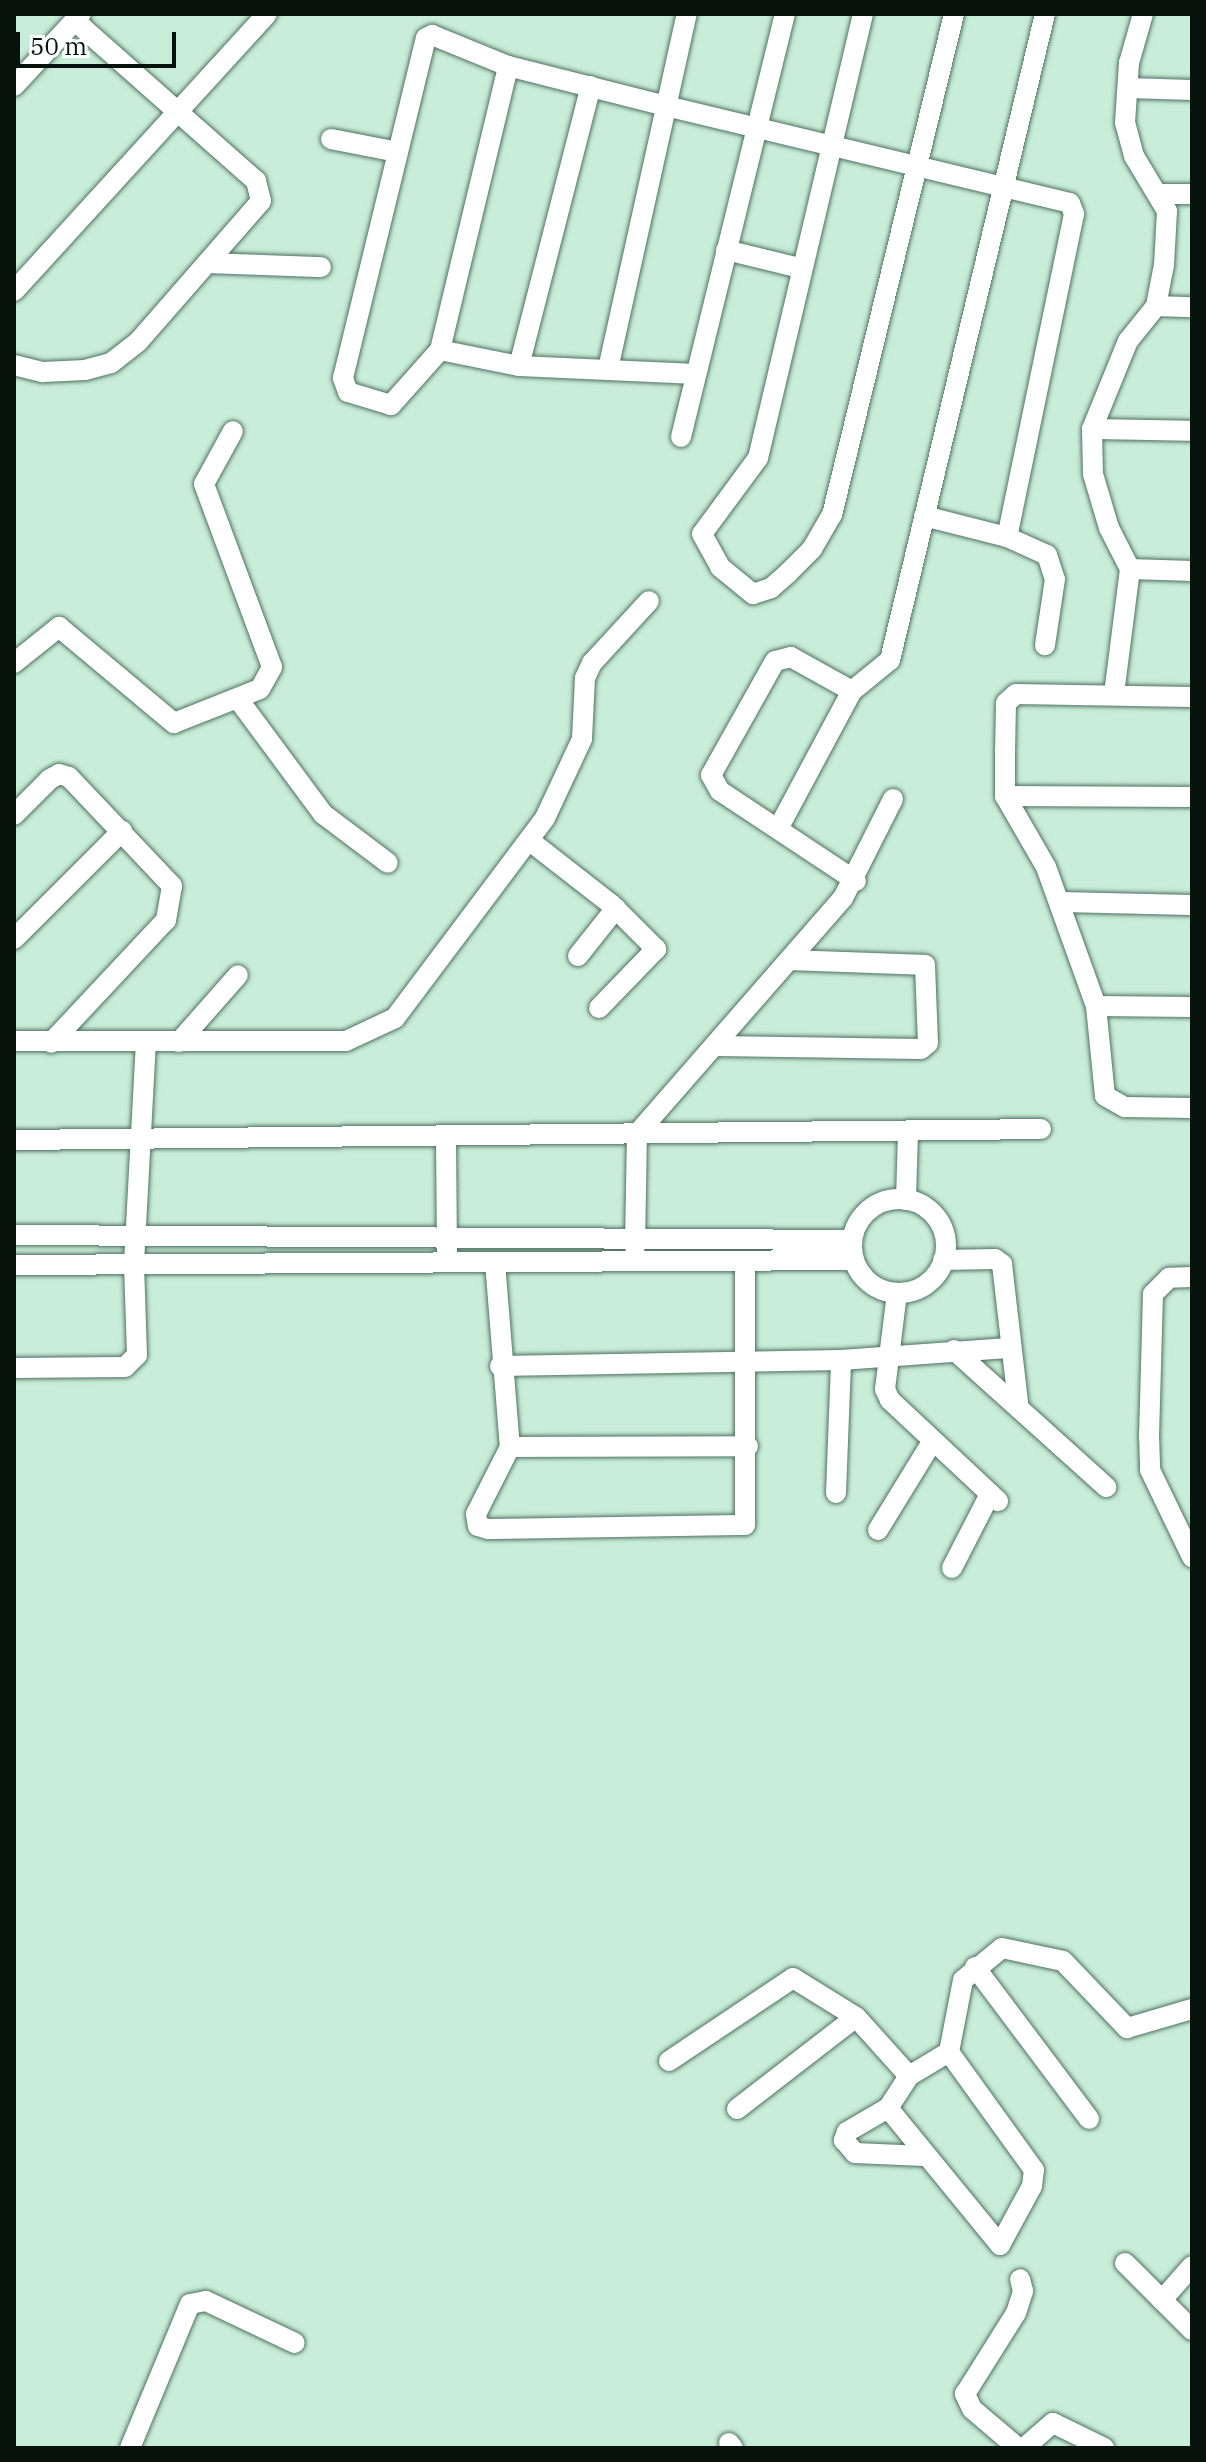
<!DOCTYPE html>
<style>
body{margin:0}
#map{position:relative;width:1206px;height:2462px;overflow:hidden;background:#c8edd9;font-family:"IBM Plex Serif",serif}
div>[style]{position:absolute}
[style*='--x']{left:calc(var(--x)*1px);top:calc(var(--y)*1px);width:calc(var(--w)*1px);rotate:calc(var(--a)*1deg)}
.roads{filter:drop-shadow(0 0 2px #507260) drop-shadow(0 0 2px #507260)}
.street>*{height:20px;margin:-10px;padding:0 10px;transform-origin:10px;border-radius:10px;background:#fff}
.street>.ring{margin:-10px;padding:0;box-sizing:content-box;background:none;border:20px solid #fff;border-radius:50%}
span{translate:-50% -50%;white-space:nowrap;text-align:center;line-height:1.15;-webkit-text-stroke:6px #fff;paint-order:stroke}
.frame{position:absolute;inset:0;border:16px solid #06130d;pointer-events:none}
.scale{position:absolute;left:16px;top:32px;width:160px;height:36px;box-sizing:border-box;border:4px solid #06130d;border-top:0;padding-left:10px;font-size:24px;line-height:28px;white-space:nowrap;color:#06130d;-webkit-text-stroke:6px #fff;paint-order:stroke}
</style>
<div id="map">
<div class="roads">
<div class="street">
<i style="--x:863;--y:14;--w:456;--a:103.3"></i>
<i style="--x:758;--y:458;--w:94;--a:126.4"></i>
<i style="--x:702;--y:534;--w:38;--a:61"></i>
<i style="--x:720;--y:567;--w:43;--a:39.3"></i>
<i style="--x:753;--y:594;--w:19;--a:-18"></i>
<i style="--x:771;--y:588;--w:23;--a:-41"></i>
<i style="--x:788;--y:573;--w:34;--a:-45"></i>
<i style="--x:812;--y:549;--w:39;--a:-60"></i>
<i style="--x:832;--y:515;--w:516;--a:-76.31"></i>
<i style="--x:14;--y:86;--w:98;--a:-47.1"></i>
<i style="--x:1128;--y:88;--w:64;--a:1.8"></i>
<i style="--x:331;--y:139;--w:68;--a:11"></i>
<i style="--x:1159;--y:194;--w:33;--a:0"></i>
<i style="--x:726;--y:250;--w:76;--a:13.7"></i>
<i style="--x:210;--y:263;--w:111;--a:2.1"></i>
<i style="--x:14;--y:291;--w:375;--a:-47.6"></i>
<i style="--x:1156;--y:306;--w:36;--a:2"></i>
<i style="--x:440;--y:350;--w:292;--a:-76.5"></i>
<i style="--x:14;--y:365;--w:30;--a:14"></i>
<i style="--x:43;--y:372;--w:42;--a:-2.7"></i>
<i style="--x:85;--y:370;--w:27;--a:-15"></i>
<i style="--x:111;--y:363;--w:34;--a:-38"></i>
<i style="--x:138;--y:342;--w:187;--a:-48.9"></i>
<i style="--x:261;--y:201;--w:21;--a:-104"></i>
<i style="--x:256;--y:181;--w:242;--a:-138.5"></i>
<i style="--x:519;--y:366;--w:289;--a:-75.6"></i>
<i style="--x:608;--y:369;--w:364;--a:-77.5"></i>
<i style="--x:696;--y:374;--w:177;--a:-177.4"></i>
<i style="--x:519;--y:366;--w:81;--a:-168.6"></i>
<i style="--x:440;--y:350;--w:74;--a:131.7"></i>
<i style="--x:391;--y:405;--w:45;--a:-163.2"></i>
<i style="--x:348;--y:392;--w:15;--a:-110"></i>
<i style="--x:343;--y:378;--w:350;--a:-76.3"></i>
<i style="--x:426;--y:38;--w:7;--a:-27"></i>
<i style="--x:432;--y:35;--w:82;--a:22.2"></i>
<i style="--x:508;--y:66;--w:163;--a:14.2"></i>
<i style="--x:666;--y:106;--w:415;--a:13.5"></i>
<i style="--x:1070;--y:203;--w:12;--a:70"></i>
<i style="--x:1074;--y:214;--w:330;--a:101.7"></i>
<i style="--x:1092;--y:429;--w:100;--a:1.1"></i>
<i style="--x:681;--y:437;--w:436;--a:-76.2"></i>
<i style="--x:924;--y:516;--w:86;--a:14.2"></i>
<i style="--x:1007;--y:537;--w:44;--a:24.2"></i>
<i style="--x:1047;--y:555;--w:25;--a:72"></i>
<i style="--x:1055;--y:579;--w:67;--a:98.6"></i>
<i style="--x:1130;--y:569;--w:62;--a:1.8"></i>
<i style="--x:14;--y:663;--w:58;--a:-38.7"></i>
<i style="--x:59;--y:627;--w:150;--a:39.9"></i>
<i style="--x:174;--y:723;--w:92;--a:-21.6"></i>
<i style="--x:260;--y:689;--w:25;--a:-61"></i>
<i style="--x:272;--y:667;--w:195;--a:-110.4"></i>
<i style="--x:204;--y:484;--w:60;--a:-61.3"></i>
<i style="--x:852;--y:691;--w:70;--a:-150.9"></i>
<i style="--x:791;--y:657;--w:16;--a:166"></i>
<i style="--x:775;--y:661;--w:131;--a:119.3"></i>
<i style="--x:711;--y:775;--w:18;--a:61"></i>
<i style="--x:720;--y:791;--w:163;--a:33.5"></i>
<i style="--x:1114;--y:694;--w:126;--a:-82.7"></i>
<i style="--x:1130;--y:569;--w:46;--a:-117.1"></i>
<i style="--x:1109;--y:528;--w:56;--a:-106.5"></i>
<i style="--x:1093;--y:474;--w:45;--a:-91.3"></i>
<i style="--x:1092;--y:429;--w:95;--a:-67.8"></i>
<i style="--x:1128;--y:341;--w:45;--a:-51.3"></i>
<i style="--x:1156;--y:306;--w:42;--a:-79"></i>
<i style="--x:1164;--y:265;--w:54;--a:-86.8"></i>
<i style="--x:1167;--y:211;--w:64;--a:-121"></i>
<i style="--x:1134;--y:156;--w:34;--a:-105"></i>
<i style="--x:1125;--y:123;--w:60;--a:-86.2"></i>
<i style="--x:1129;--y:63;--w:51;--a:-74.1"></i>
<i style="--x:1192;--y:697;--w:176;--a:-179"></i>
<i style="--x:1016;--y:694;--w:13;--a:138"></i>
<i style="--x:1006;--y:703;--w:50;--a:91.1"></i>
<i style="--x:1005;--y:753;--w:43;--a:90"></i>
<i style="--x:1005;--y:796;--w:82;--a:60"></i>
<i style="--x:1046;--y:867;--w:148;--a:70.2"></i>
<i style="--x:1096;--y:1006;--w:90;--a:84.3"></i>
<i style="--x:1105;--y:1096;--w:23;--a:29"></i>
<i style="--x:1125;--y:1107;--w:67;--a:0.9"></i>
<i style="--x:238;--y:699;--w:143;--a:53.5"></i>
<i style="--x:323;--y:814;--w:81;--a:37"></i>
<i style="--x:1005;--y:796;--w:187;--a:0.3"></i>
<i style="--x:14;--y:815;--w:51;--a:-45"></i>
<i style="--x:50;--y:779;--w:10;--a:-29"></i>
<i style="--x:59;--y:774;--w:10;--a:17"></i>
<i style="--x:69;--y:777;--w:150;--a:46.6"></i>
<i style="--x:172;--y:886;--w:35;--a:100"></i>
<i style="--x:166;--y:920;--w:168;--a:133.1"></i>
<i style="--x:779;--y:827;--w:154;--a:-61.8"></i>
<i style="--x:852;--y:691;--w:49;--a:-39.2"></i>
<i style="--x:890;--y:660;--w:664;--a:-76.51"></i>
<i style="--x:530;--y:841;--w:103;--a:37.9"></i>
<i style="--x:611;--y:904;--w:64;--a:45"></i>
<i style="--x:656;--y:949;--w:82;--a:134"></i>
<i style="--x:1060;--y:902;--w:132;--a:1.3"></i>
<i style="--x:14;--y:939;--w:153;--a:-45"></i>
<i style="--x:578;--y:956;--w:61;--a:-51.6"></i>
<i style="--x:1096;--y:1006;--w:96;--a:0.6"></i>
<i style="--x:14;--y:1041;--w:332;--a:0"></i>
<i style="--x:346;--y:1041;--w:54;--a:-25.1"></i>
<i style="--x:395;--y:1018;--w:250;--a:-53.1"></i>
<i style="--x:545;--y:818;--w:87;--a:-64.9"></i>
<i style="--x:582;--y:739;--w:61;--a:-87.2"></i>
<i style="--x:585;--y:678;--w:17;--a:-65"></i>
<i style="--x:592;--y:663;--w:84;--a:-47.4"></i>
<i style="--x:179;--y:1042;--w:89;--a:-48.6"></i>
<i style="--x:715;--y:1046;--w:206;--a:0.8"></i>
<i style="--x:921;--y:1049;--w:9;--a:-41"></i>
<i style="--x:928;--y:1043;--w:78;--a:-92.2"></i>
<i style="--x:925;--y:965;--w:134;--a:-177.9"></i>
<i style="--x:446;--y:1138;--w:114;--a:89.5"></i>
<i style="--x:14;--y:1140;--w:1027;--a:-0.61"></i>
<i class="ring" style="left:852px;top:1199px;width:74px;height:74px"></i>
<i style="--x:906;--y:1200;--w:69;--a:-88.3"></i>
<i style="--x:14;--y:1235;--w:838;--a:0.34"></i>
<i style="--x:635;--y:1247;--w:113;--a:-89"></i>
<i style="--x:637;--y:1134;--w:313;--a:-48.9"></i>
<i style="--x:843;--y:898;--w:111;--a:-63.2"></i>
<i style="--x:943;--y:1260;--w:52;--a:-1.1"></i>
<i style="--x:995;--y:1259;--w:9;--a:36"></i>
<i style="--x:1002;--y:1264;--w:140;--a:83.4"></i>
<i style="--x:495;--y:1262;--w:186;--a:85.4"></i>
<i style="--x:510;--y:1447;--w:75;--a:116.9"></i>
<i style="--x:476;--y:1514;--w:12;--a:81"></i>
<i style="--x:478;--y:1526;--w:10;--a:17"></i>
<i style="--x:488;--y:1529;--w:257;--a:-0.9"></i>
<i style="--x:745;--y:1525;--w:263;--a:-90"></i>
<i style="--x:14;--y:1265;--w:839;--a:-0.34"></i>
<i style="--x:1192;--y:1277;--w:23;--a:178"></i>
<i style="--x:1169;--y:1278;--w:23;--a:135"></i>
<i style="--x:1153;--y:1294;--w:141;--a:91.6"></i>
<i style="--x:1149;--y:1435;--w:35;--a:88"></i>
<i style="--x:1150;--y:1470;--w:97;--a:64.2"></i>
<i style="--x:897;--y:1293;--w:97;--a:97.1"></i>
<i style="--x:885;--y:1389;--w:12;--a:66"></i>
<i style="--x:890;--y:1400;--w:148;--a:43.1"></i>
<i style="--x:954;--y:1350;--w:205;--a:42"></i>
<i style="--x:500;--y:1366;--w:341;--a:-1"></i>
<i style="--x:841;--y:1360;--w:168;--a:-4.1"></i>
<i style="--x:14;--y:1368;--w:111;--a:-0.5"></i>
<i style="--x:125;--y:1367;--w:17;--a:-45"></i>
<i style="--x:137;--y:1355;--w:92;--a:-91.9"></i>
<i style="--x:134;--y:1263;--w:221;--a:-86.9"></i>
<i style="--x:510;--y:1447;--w:238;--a:-0.2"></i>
<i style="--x:836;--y:1493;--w:133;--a:-87.8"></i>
<i style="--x:878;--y:1530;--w:103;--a:-58.5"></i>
<i style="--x:952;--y:1568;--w:83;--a:-62.8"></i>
<i style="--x:975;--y:1967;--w:190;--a:53.1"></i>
<i style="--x:669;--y:2061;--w:149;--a:-33.8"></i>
<i style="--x:793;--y:1978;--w:74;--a:31.8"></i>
<i style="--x:856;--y:2017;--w:79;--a:48.1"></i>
<i style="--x:909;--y:2076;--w:47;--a:-31"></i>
<i style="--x:949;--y:2052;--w:73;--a:-79"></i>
<i style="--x:963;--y:1980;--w:50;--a:-39.4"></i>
<i style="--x:1002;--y:1948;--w:62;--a:12"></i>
<i style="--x:1063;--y:1961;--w:93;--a:46.3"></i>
<i style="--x:1127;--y:2028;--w:68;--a:-16.3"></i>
<i style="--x:909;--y:2076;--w:38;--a:123"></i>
<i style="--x:888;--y:2108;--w:48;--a:149.7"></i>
<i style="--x:847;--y:2132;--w:9;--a:111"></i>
<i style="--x:844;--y:2140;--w:17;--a:50"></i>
<i style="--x:855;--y:2153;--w:69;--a:2.5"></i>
<i style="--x:888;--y:2108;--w:177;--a:50.7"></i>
<i style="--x:1000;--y:2245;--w:67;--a:-61.5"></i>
<i style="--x:1032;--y:2186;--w:16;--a:-83"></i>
<i style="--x:1034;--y:2170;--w:145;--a:-125.8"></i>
<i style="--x:737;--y:2109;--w:150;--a:-37.7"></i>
<i style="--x:1125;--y:2263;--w:95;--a:45"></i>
<i style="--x:1162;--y:2300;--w:45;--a:-48.6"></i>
<i style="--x:729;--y:2443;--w:6;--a:51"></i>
<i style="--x:130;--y:2448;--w:156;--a:-67.4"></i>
<i style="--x:190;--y:2304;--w:16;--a:-11"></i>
<i style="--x:206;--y:2301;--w:98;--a:25.3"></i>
<i style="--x:1018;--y:2448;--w:60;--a:-139.7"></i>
<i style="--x:972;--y:2409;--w:17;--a:-115"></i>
<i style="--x:965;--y:2394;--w:96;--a:-57.8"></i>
<i style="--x:1016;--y:2313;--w:23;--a:-72"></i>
<i style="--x:1023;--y:2291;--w:12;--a:-104"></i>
<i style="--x:1024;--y:2448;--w:38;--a:-41"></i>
<i style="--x:1053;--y:2423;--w:57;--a:26.1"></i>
</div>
</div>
<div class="frame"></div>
<div class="scale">50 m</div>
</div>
